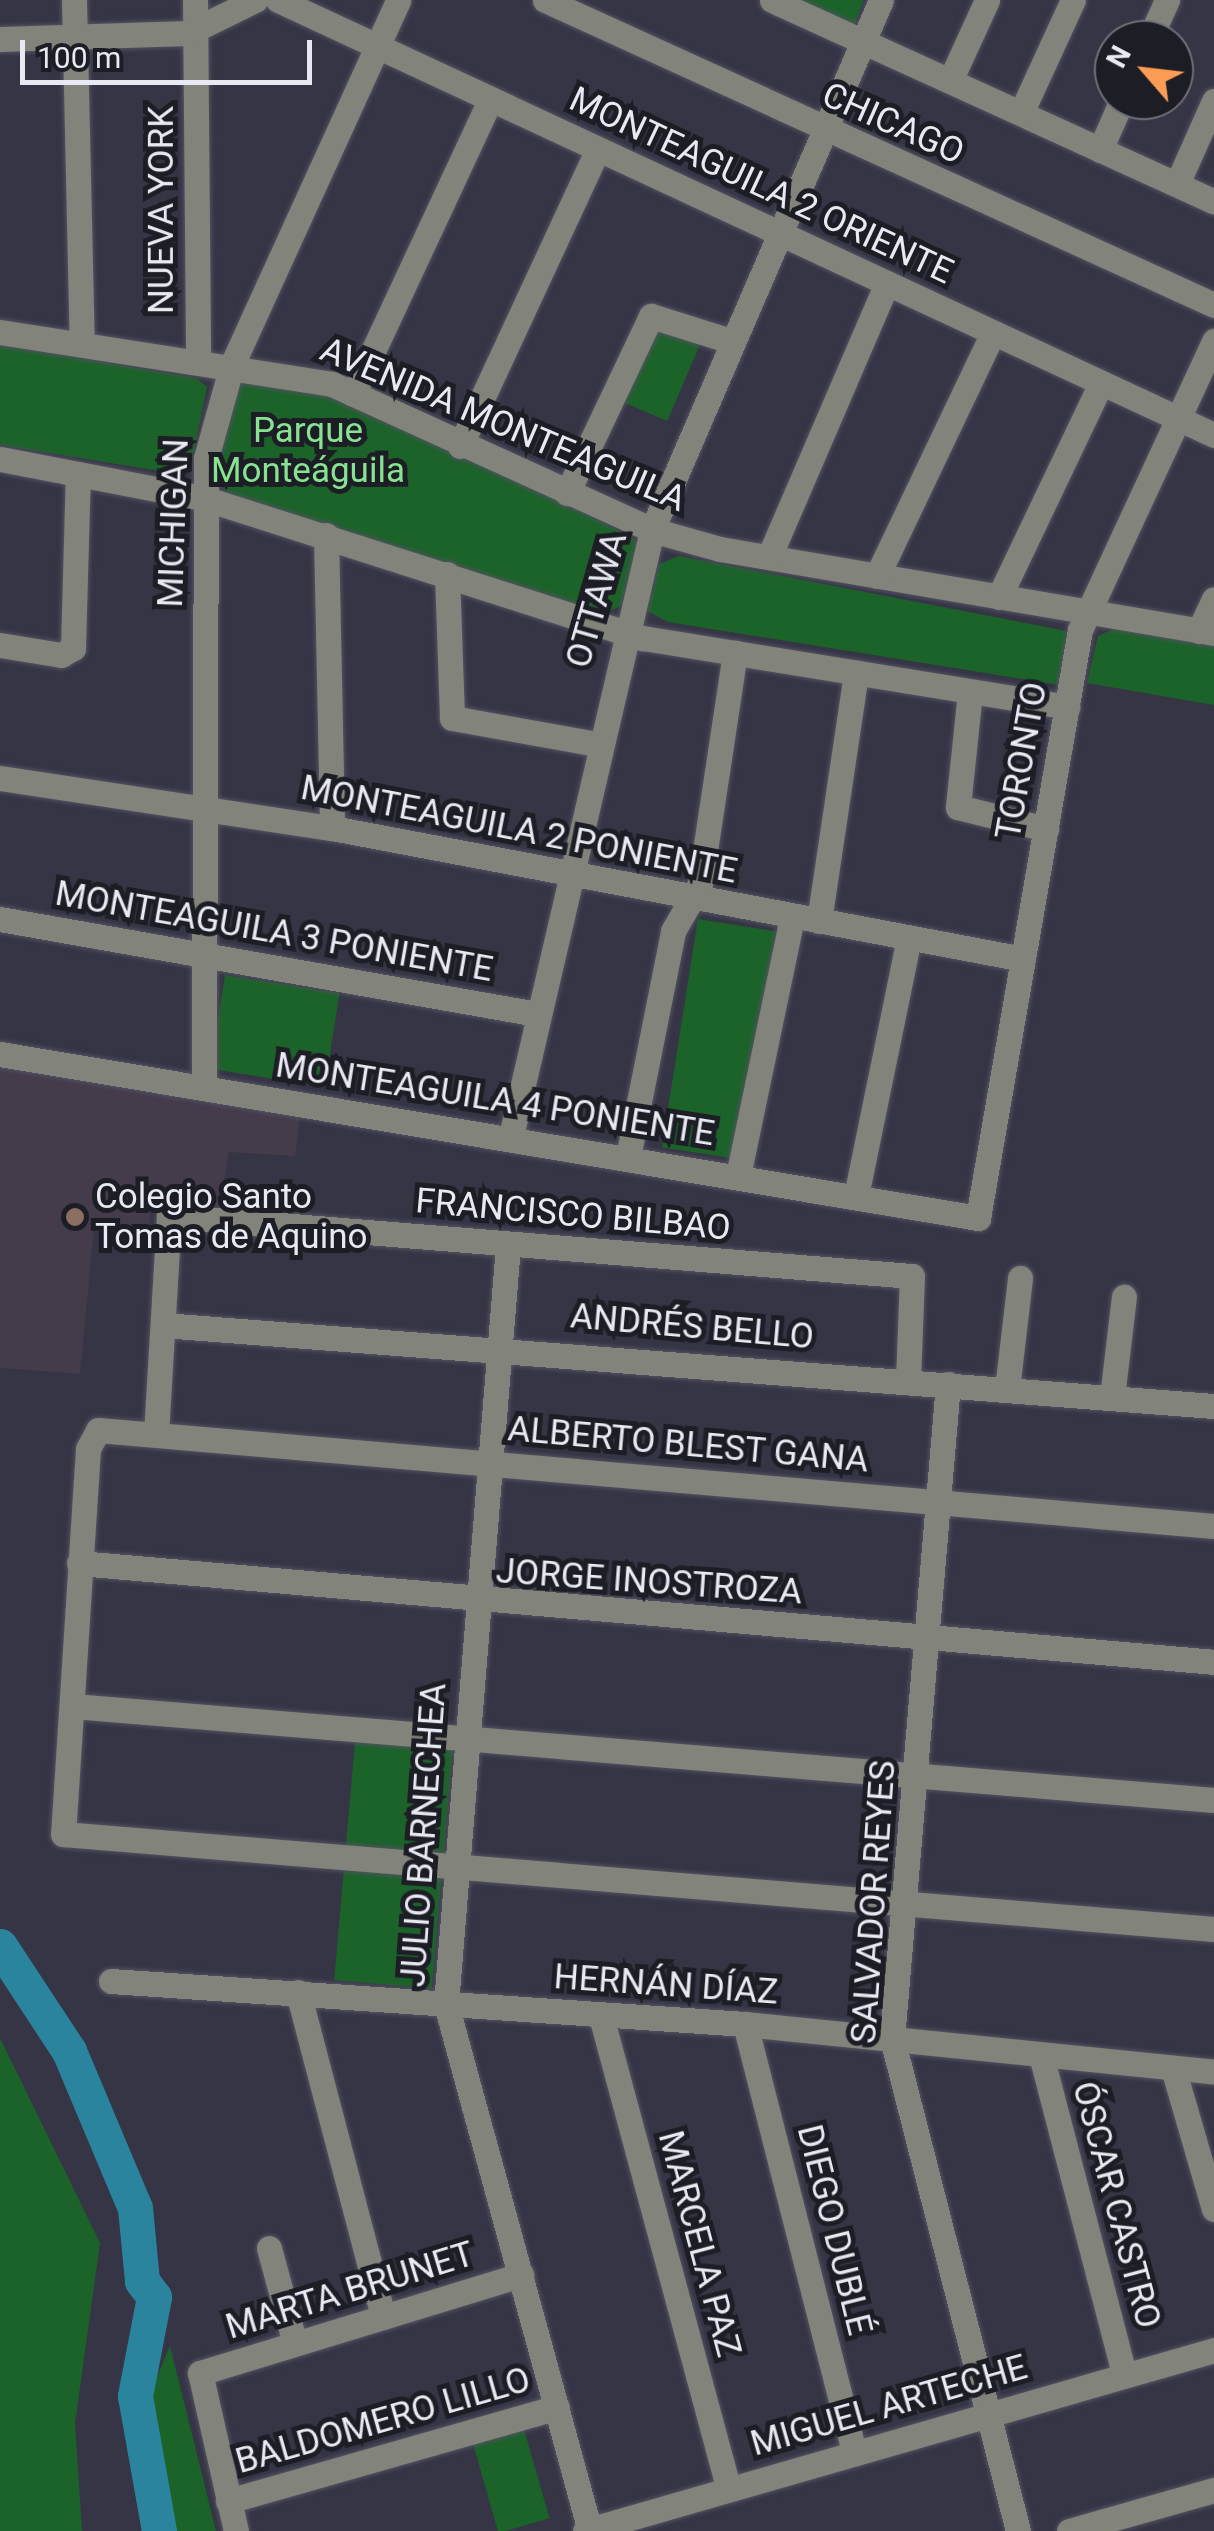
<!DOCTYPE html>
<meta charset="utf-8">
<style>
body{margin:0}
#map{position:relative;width:1214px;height:2531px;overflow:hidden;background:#353546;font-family:Roboto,sans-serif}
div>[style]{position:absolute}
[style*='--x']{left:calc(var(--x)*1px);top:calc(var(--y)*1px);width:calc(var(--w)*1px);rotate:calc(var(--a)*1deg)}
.education>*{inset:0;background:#443b4b}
.green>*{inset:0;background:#1c632a;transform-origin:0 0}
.river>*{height:35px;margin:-17.5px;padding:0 17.5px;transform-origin:17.5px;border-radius:17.5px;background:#2b849e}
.roads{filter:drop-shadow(0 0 2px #525262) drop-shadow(0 0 2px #525262)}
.minor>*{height:25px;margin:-12.5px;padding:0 12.5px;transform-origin:12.5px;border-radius:12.5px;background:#82837a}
.dots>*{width:28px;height:28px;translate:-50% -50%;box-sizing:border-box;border:5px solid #1d1e25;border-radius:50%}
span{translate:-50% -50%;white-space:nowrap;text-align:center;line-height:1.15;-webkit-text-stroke:10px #1d1e25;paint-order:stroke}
.street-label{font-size:35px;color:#e9e9f4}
.park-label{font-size:35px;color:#87e391}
.poi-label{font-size:35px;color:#e9e9f4}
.left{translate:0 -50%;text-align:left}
.north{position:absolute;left:1094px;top:20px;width:100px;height:100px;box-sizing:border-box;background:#1d1e25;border:2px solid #6f6f78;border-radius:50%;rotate:298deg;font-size:28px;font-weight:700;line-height:40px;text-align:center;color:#e9e9f4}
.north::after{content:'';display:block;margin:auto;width:35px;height:45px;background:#fd9d55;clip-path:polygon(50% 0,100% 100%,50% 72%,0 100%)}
.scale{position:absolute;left:20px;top:40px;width:292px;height:45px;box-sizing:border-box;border:5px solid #e9e9f4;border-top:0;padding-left:12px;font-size:30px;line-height:35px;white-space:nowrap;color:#e9e9f4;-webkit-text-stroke:8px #1d1e25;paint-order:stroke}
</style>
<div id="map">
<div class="education">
<i style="clip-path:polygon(0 1062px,301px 1110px,295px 1156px,229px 1152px,220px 1206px,152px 1201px,149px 1229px,94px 1229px,80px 1374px,0 1368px)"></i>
</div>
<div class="green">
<i style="clip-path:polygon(792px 0,864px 0,853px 29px)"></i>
<i style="left:656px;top:325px;width:48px;height:84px;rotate:23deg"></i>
<i style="clip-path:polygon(0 345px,196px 378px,207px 387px,191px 465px,178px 474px,0 445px)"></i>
<i style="clip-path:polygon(241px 381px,333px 394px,631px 536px,637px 543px,621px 606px,603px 614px,225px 492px,217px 446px)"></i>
<i style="clip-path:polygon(679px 556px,1072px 632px,1060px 685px,668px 622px,647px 611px,659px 564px)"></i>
<i style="clip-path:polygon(1116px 628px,1214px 646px,1214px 705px,1087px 683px,1098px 636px)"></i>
<i style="left:698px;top:919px;width:79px;height:231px;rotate:9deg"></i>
<i style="left:225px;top:975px;width:116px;height:95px;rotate:9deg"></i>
<i style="left:355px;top:1742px;width:98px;height:239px;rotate:5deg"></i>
<i style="clip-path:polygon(0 2038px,100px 2243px,75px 2423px,82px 2531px,0 2531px)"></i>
<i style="clip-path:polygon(170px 2346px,216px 2531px,171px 2531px,152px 2389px)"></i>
<i style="left:523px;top:2426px;width:96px;height:53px;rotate:74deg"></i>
</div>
<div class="river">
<i style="--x:0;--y:1946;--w:126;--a:56.7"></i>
<i style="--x:69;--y:2051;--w:170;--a:67.2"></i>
<i style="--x:135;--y:2208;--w:73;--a:84.5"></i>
<i style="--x:142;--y:2281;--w:20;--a:53"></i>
<i style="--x:154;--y:2297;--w:101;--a:100.9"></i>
<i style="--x:135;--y:2396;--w:137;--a:79.9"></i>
</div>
<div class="roads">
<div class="minor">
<i style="--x:74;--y:0;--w:343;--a:88.7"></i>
<i style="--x:195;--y:0;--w:360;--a:89.5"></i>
<i style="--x:278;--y:0;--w:1032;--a:24.93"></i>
<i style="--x:545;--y:0;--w:735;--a:24.51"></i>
<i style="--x:772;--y:0;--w:486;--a:24.5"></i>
<i style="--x:0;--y:39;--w:188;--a:-1.8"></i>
<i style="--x:188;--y:33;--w:75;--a:-26.2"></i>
<i style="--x:1149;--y:40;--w:44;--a:-65.8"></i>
<i style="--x:950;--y:81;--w:89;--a:-65.4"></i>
<i style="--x:1021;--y:113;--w:124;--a:-65.3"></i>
<i style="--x:1100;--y:150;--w:55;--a:-66.3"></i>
<i style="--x:1177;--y:184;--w:91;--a:-66"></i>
<i style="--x:0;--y:332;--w:336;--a:8.9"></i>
<i style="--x:332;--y:384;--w:352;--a:24.5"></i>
<i style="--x:652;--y:530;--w:71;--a:15.6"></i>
<i style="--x:720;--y:549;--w:501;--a:9.65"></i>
<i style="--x:353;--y:394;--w:324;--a:-65"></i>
<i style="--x:460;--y:446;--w:327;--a:-65.1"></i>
<i style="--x:0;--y:459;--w:207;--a:10.9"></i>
<i style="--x:203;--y:498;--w:462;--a:17.7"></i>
<i style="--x:643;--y:638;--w:430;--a:9.2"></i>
<i style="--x:567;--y:493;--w:196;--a:-64.6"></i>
<i style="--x:651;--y:316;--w:84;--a:17.4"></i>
<i style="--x:326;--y:535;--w:293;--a:88.8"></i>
<i style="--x:769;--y:557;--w:298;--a:-66.7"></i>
<i style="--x:447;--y:574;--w:144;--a:88"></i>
<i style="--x:452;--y:718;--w:146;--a:10.2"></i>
<i style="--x:877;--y:576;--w:269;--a:-64.5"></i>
<i style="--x:999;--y:597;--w:237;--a:-64.5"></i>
<i style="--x:1199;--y:631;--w:35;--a:-65"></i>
<i style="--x:0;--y:645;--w:62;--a:9.3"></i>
<i style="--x:61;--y:655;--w:14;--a:-30"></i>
<i style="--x:73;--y:648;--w:174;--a:-88.4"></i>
<i style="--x:970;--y:692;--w:116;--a:96"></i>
<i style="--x:958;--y:807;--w:91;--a:14"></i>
<i style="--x:0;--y:778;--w:336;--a:8.6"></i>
<i style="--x:332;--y:828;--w:703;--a:10.73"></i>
<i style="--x:0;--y:919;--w:545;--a:10.03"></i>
<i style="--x:819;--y:921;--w:251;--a:-81.5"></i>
<i style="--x:0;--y:1054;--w:992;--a:9.52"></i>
<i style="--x:978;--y:1218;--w:597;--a:-80.16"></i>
<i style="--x:1080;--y:630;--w:319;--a:-65.1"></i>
<i style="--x:204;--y:1087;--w:629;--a:-89.82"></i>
<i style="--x:206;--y:458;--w:97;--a:-74.4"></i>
<i style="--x:232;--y:365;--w:401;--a:-65.5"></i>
<i style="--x:511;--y:1136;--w:622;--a:-76.9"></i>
<i style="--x:652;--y:530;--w:577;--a:-66.63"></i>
<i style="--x:628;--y:1157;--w:230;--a:-78.7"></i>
<i style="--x:673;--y:931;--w:54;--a:-60.1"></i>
<i style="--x:700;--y:884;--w:234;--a:-81.4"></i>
<i style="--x:738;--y:1176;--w:265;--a:-78.2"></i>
<i style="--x:856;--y:1196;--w:263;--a:-78.4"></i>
<i style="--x:508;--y:1246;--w:761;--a:94.68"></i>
<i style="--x:446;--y:2004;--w:546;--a:74.72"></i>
<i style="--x:163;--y:1325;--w:1054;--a:4.41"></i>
<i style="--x:948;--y:1384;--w:656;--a:94.89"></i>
<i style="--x:892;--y:2038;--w:509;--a:75.66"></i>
<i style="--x:1007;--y:1389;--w:112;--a:-83.3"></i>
<i style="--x:1112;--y:1397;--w:101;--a:-83.2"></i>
<i style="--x:156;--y:1434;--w:218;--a:-86.6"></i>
<i style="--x:169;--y:1216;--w:745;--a:4.62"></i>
<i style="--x:912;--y:1276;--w:104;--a:92.2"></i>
<i style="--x:1214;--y:1526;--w:1120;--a:-175.08"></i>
<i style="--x:98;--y:1430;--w:21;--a:118"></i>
<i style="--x:88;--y:1449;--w:386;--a:93.7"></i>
<i style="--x:63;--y:1834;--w:1155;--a:4.72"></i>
<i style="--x:79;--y:1563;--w:1139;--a:4.98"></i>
<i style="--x:73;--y:1706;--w:1145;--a:4.71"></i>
<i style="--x:111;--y:1981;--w:635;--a:3.88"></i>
<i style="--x:745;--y:2024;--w:471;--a:5.8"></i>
<i style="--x:298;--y:1992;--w:336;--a:75.3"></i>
<i style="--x:601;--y:2016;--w:490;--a:74.9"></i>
<i style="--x:745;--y:2024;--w:443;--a:75.7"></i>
<i style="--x:1041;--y:2055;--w:329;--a:75.4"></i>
<i style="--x:1173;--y:2068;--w:147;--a:73.8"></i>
<i style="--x:269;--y:2248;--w:99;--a:74.8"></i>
<i style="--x:228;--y:2501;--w:342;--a:-15.9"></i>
<i style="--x:236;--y:2531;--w:162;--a:-102.8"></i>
<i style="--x:200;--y:2373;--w:336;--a:-17"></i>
<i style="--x:585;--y:2531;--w:655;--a:-16.05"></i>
<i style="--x:1069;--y:2531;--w:151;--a:-15.8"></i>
</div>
</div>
<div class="dots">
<i style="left:75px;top:1217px;background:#8d6e63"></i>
</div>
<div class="street-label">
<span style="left:893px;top:124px;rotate:24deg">CHICAGO</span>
<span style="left:761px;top:186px;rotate:25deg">MONTEAGUILA 2 ORIENTE</span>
<span style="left:162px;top:210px;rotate:-90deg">NUEVA YORK</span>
<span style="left:503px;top:425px;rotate:23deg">AVENIDA MONTEAGUILA</span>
<span style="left:174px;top:523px;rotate:-88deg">MICHIGAN</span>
<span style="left:597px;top:600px;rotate:-74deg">OTTAWA</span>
<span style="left:1022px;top:761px;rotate:-80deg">TORONTO</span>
<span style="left:519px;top:830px;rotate:11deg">MONTEAGUILA 2 PONIENTE</span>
<span style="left:274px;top:932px;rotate:10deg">MONTEAGUILA 3 PONIENTE</span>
<span style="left:495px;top:1100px;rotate:9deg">MONTEAGUILA 4 PONIENTE</span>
<span style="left:573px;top:1215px;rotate:5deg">FRANCISCO BILBAO</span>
<span style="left:692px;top:1327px;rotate:5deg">ANDRÉS BELLO</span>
<span style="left:688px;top:1445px;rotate:5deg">ALBERTO BLEST GANA</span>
<span style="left:649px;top:1582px;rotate:4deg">JORGE INOSTROZA</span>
<span style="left:424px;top:1835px;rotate:-86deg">JULIO BARNECHEA</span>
<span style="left:874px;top:1902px;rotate:-86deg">SALVADOR REYES</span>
<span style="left:666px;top:1985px;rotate:4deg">HERNÁN DÍAZ</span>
<span style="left:1116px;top:2205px;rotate:75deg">ÓSCAR CASTRO</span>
<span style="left:834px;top:2230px;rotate:76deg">DIEGO DUBLÉ</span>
<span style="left:699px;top:2244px;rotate:75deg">MARCELA PAZ</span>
<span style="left:350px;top:2291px;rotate:-17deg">MARTA BRUNET</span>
<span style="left:889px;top:2406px;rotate:-16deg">MIGUEL ARTECHE</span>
<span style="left:383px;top:2421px;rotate:-16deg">BALDOMERO LILLO</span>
</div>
<div class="park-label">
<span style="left:308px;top:451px">Parque<br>Monteáguila</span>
</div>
<div class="poi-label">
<span class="left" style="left:95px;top:1217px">Colegio Santo<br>Tomas de Aquino</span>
</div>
<div class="north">N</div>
<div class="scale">100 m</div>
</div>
